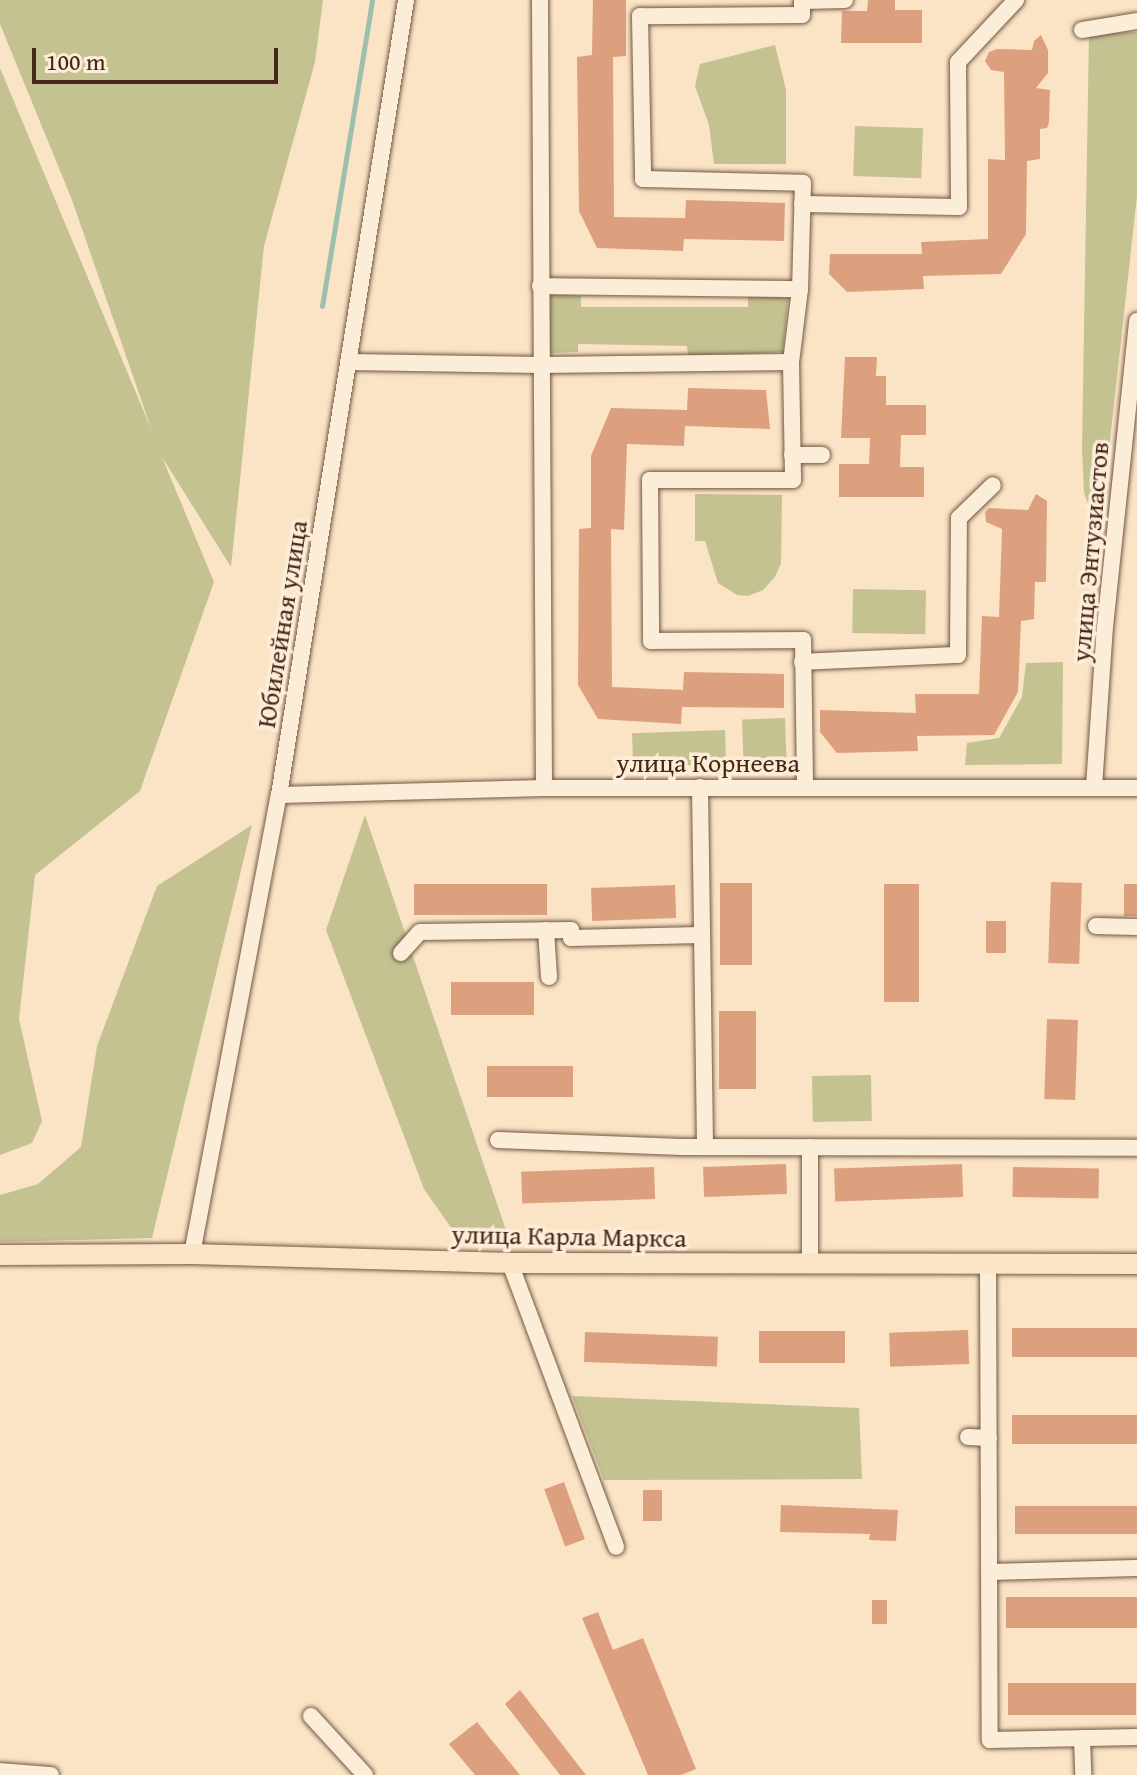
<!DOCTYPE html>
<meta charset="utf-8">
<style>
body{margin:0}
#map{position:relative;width:1137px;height:1775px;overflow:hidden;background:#fae4c5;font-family:"Gentium Book Plus",serif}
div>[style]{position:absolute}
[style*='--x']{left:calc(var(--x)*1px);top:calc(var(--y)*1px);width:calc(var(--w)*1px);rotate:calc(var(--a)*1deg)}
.green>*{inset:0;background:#c4c291;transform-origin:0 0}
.stream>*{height:5px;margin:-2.5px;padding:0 2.5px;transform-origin:2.5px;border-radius:2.5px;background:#9fbfae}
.building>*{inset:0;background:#dda07e;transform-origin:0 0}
.roads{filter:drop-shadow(0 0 2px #745643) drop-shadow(0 0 2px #745643)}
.minor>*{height:16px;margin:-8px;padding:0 8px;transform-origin:8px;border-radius:8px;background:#fcedd9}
.major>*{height:20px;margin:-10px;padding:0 10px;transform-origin:10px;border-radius:10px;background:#fae4c5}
span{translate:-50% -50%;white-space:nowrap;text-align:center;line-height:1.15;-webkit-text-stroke:7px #fcedd9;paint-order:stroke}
.street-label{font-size:26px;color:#472718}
.scale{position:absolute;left:32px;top:48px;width:246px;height:36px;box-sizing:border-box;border:4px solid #472718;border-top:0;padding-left:10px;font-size:24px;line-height:28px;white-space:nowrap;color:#472718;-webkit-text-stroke:6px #fcedd9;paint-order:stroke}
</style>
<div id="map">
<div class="green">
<i style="clip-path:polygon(0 0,323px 0,315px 62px,264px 246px,231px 567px,162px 457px,214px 582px,140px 791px,35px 875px,19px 1019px,42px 1121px,32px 1143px,0 1155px,0 68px,152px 431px,72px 200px,0 24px)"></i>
<i style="clip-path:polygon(1137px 32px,1137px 196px,1099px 539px,1084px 492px,1082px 448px,1089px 34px)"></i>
<i style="clip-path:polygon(775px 45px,786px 90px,786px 164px,714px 164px,709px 125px,695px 86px,700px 64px)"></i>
<i style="left:855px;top:126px;width:68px;height:50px;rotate:2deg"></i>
<i style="clip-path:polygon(549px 294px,581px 296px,581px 307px,748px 307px,748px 294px,788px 298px,783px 352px,688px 357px,687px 346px,578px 344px,578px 352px,550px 353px,544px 346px)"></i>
<i style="clip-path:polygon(695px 494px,782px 495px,781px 563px,775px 577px,763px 590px,748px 596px,737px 595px,718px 583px,705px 541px,695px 541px)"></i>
<i style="left:853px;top:589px;width:73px;height:44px;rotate:1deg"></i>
<i style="clip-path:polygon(1063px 662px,1062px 764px,965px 765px,967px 743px,999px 738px,1022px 697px,1026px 663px)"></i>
<i style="left:785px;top:718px;width:46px;height:43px;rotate:88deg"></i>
<i style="left:725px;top:730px;width:34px;height:93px;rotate:88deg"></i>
<i style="clip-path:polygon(365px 815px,509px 1239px,452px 1229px,424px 1189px,326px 930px)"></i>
<i style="clip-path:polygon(252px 825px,152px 1238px,0 1242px,0 1195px,38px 1184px,81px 1147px,97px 1046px,157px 886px)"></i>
<i style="left:871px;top:1075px;width:46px;height:59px;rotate:89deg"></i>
<i style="clip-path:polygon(572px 1396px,859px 1408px,862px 1479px,604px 1480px)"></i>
</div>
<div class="stream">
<i style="--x:322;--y:306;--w:310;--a:-80.7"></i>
</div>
<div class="building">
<i style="clip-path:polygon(593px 0,626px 0,626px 56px,613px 57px,614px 217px,685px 218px,686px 200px,785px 203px,784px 241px,684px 239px,683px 251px,597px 248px,579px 211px,577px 57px,592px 55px)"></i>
<i style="clip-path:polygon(868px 0,895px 0,895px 10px,922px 10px,922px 43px,841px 43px,842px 11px,867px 11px)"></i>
<i style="clip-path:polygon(1041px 35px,1048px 50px,1048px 73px,1036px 88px,1050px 90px,1049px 122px,1047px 128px,1040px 129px,1040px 159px,1027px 161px,1026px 234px,1001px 274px,923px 276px,924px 289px,847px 292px,829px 274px,830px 254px,922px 254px,921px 242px,988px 239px,988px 159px,1005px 160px,1004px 72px,991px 70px,985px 61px,989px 52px,997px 49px,1032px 50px,1034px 41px)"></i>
<i style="clip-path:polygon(845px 357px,877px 357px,876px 376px,886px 376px,886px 405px,926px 405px,926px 435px,901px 435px,900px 467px,924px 467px,924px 497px,839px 497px,839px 464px,869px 464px,870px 438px,841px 438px)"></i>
<i style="clip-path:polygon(688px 388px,766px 390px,770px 429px,685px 426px,684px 446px,627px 444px,624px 530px,611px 529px,612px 687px,683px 690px,684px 672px,784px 674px,784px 708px,682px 707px,681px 724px,598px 719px,578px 685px,579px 529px,591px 528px,591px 456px,611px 408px,687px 410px)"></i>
<i style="clip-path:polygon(1036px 494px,1047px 501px,1046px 582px,1035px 582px,1034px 619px,1021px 621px,1018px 692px,994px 735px,917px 736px,918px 751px,837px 753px,820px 732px,820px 710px,916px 713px,915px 694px,979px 694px,982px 616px,999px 617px,1002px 529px,986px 522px,985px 512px,989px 508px,1028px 510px)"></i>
<i style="left:1051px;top:882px;width:31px;height:81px;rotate:2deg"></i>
<i style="left:720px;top:883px;width:32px;height:82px"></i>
<i style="left:414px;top:884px;width:133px;height:31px"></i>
<i style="left:884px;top:884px;width:35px;height:118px"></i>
<i style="left:1124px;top:884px;width:13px;height:32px"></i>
<i style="left:675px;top:885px;width:33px;height:84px;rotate:88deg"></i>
<i style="left:986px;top:921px;width:20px;height:32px"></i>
<i style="left:451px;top:982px;width:83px;height:33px"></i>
<i style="left:719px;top:1011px;width:37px;height:78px"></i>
<i style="left:1047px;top:1019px;width:31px;height:80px;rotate:2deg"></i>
<i style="left:573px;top:1066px;width:31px;height:86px;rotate:90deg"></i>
<i style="left:786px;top:1164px;width:30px;height:83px;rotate:88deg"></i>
<i style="left:962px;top:1164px;width:33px;height:128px;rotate:88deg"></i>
<i style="left:654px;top:1167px;width:32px;height:133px;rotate:88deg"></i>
<i style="left:1013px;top:1167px;width:86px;height:30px;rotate:1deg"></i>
<i style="left:1012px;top:1328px;width:125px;height:29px"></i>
<i style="left:968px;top:1330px;width:34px;height:79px;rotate:88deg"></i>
<i style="left:759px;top:1331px;width:86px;height:32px"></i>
<i style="left:585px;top:1332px;width:133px;height:30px;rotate:2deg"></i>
<i style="left:1137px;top:1415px;width:29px;height:125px;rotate:90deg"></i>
<i style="left:564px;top:1482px;width:61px;height:21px;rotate:70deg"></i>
<i style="left:643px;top:1490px;width:19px;height:31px"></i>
<i style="clip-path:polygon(781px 1505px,898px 1510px,896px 1541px,869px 1540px,870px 1534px,780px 1532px)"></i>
<i style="left:1137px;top:1506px;width:28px;height:122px;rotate:90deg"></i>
<i style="left:1137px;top:1597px;width:31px;height:131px;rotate:90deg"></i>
<i style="left:872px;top:1600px;width:15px;height:24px"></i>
<i style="clip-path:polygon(598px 1612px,613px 1650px,643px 1638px,696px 1769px,681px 1775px,648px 1775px,582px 1618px)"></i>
<i style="left:1008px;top:1683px;width:128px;height:32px"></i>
<i style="clip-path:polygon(520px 1690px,586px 1775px,560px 1775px,505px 1704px)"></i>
<i style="clip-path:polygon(477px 1722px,520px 1775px,475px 1775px,449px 1744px)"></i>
</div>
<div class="roads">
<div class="minor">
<i style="--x:540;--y:0;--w:788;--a:89.71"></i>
<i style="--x:802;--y:0;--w:15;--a:90"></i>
<i style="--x:802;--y:15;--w:162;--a:179.6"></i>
<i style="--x:640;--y:16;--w:163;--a:88.9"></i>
<i style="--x:643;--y:179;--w:160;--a:1.4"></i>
<i style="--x:803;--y:183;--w:106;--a:91.6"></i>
<i style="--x:800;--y:289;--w:74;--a:97"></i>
<i style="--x:791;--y:362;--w:118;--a:89"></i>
<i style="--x:793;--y:480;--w:143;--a:180"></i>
<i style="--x:650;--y:480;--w:161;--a:89.6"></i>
<i style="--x:651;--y:641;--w:152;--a:-0.4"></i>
<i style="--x:803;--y:640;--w:147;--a:89.2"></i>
<i style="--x:802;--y:1;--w:43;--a:-1.3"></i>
<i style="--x:1082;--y:30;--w:56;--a:-9.3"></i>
<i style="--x:802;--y:204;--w:157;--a:1.1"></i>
<i style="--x:959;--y:207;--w:145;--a:-90.4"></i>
<i style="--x:958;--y:62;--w:85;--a:-46.9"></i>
<i style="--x:540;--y:286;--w:260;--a:0.7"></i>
<i style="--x:349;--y:362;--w:191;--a:0.9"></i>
<i style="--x:540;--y:365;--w:251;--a:-0.7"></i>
<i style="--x:792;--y:455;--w:30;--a:0"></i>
<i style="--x:802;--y:662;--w:156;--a:-2.6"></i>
<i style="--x:958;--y:655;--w:137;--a:-89.6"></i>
<i style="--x:959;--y:518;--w:47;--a:-44.1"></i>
<i style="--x:700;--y:787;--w:359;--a:89.2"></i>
<i style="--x:1094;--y:787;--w:160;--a:-86.1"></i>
<i style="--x:1105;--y:627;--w:308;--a:-84"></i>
<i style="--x:279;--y:795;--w:265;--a:-1.5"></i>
<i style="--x:544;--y:788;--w:593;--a:0"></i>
<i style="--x:1096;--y:926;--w:41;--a:1.4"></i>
<i style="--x:546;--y:930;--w:47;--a:86.3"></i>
<i style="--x:401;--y:953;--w:28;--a:-48"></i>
<i style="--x:420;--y:932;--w:151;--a:-0.8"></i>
<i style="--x:571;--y:930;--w:8;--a:90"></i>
<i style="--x:571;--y:938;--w:130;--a:-1.3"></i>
<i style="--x:498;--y:1140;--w:184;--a:2.2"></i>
<i style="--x:682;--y:1147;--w:455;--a:0.1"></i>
<i style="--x:810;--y:1147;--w:117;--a:90"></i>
<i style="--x:192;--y:1254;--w:467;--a:-79.3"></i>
<i style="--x:279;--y:795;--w:805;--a:-80.92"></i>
<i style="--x:510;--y:1263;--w:303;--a:69.5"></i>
<i style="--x:988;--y:1263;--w:477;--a:89.8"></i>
<i style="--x:990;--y:1740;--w:147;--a:-1.2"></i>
<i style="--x:968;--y:1437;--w:21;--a:3"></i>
<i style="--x:990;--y:1572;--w:147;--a:-1.6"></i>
<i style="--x:311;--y:1716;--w:80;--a:47.5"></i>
<i style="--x:1082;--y:1738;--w:37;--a:88"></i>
<i style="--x:0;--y:1771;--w:51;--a:4.5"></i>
</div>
<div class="major">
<i style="--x:0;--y:1255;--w:192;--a:-0.3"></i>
<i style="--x:192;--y:1254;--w:318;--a:1.6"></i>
<i style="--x:510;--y:1263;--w:627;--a:0.09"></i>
</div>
</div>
<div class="street-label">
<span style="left:1090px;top:552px;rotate:-85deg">улица Энтузиастов</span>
<span style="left:282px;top:624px;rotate:-81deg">Юбилейная улица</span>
<span style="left:708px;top:763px">улица Корнеева</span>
<span style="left:569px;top:1236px;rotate:1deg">улица Карла Маркса</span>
</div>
<div class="scale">100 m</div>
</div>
